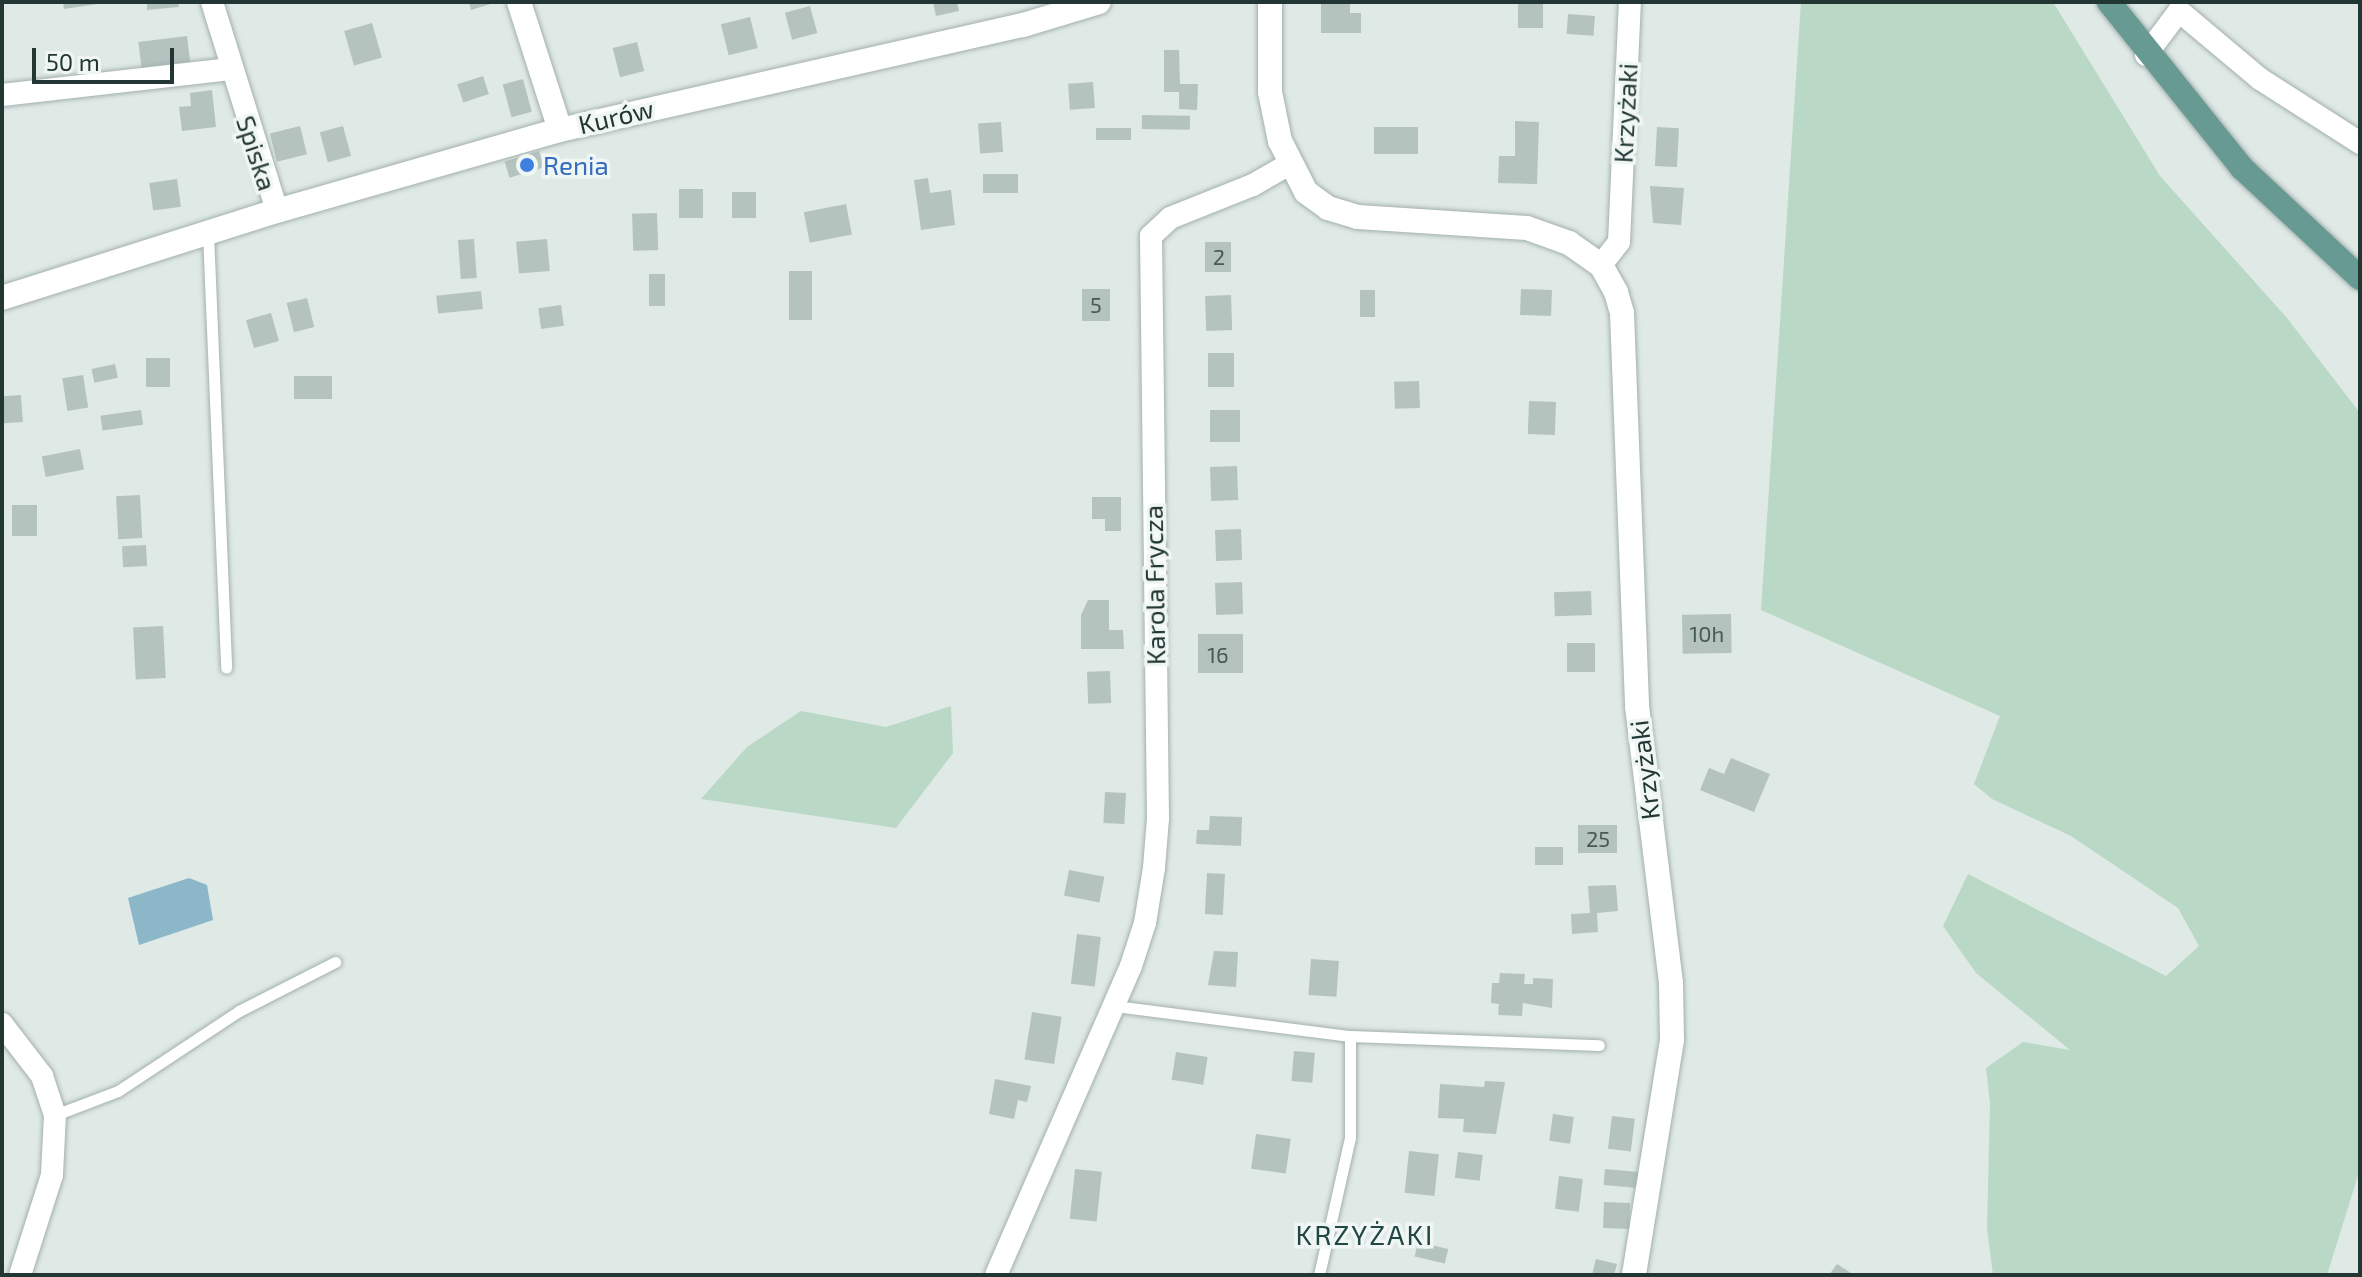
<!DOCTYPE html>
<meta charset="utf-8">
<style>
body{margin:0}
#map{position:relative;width:2362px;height:1277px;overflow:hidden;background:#dfe9e6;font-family:"Exo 2",sans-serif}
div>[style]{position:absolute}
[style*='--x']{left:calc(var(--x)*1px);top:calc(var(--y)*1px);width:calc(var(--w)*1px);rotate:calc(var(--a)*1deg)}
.green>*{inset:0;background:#bad8c6}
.water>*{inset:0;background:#8cb7c9}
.building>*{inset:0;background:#b5c3bf;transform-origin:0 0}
.roads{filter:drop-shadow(0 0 2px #a3b0ad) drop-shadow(0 0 2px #a3b0ad)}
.service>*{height:11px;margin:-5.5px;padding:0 5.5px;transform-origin:5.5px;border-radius:5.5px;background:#fff}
.minor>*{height:22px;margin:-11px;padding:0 11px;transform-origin:11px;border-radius:11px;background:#fff}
.tertiary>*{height:24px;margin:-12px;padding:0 12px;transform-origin:12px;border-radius:12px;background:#fff}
.primary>*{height:24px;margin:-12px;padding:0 12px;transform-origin:12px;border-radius:12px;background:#689a94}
.dots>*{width:22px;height:22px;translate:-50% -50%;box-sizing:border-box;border:4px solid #eff6f3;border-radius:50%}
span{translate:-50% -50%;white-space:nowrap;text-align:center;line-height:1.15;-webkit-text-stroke:7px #eff6f3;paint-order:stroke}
.number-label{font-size:22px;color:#475a57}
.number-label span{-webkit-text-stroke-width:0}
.street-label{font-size:26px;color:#223734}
.shop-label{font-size:26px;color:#366cbe}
.left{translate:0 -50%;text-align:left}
.neighbourhood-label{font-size:28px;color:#204743;letter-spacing:2px}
.frame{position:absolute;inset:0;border:4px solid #223734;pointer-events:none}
.scale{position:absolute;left:32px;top:48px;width:142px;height:36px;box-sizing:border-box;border:4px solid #223734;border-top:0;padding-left:10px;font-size:24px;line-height:28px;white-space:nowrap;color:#223734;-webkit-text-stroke:6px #eff6f3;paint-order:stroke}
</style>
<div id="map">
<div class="green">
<i style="clip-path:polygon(1801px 2px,2053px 2px,2160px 176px,2287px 318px,2360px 413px,2360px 1169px,2327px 1275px,1993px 1275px,1987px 1229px,1990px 1103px,1986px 1068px,2023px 1042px,2070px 1050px,1976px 973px,1943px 926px,1968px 874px,2166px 976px,2199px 946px,2178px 908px,2071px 836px,1992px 799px,1974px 784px,2000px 716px,1761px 610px)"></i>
<i style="clip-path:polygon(951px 706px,953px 753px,896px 828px,701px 799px,747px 747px,801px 711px,886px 727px)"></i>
</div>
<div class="water">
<i style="clip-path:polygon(189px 878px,207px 885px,213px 920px,139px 945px,128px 898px)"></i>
</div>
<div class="building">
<i style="clip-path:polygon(63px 2px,98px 2px,98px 4px,64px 9px)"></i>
<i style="clip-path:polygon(147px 2px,178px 2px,179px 7px,147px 10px)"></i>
<i style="clip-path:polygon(469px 2px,494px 2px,494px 3px,471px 10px)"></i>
<i style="clip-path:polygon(933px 2px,957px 2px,959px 11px,936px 16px)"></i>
<i style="clip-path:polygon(1321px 2px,1350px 2px,1350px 13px,1361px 13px,1361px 33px,1321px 33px)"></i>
<i style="left:1518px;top:2px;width:25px;height:26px"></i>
<i style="left:810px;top:6px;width:28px;height:26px;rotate:75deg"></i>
<i style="left:1568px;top:14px;width:27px;height:20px;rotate:4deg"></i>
<i style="left:750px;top:17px;width:32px;height:30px;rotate:76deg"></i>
<i style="left:372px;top:23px;width:36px;height:29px;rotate:74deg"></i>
<i style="left:187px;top:36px;width:26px;height:49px;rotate:83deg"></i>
<i style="left:637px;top:42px;width:30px;height:25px;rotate:76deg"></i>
<i style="clip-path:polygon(1164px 50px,1179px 50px,1180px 84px,1198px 84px,1197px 110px,1179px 109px,1179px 92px,1164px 92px)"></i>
<i style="left:483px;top:76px;width:19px;height:27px;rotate:72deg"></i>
<i style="left:523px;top:79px;width:34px;height:21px;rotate:75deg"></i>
<i style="left:1093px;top:82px;width:26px;height:25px;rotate:86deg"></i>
<i style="clip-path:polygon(212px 90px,216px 127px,182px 131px,179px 107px,191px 106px,190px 93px)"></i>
<i style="left:1142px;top:115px;width:48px;height:14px;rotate:1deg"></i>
<i style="clip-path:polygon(1515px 121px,1539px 122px,1537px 184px,1498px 183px,1499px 156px,1515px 156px)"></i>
<i style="left:1001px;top:122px;width:30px;height:23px;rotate:86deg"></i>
<i style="left:300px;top:126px;width:29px;height:31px;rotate:76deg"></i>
<i style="left:343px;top:126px;width:31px;height:24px;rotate:75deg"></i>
<i style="left:1418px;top:127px;width:27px;height:44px;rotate:90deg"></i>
<i style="left:1657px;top:127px;width:22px;height:39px;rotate:3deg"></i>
<i style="left:1131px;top:128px;width:12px;height:35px;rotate:90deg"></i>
<i style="left:539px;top:151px;width:17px;height:36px;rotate:73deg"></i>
<i style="left:983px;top:174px;width:35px;height:19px"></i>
<i style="clip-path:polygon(928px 178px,930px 193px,951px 190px,955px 225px,921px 230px,914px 180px)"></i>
<i style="left:177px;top:179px;width:28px;height:28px;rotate:82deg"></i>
<i style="clip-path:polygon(1650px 186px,1684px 188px,1681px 225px,1653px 223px)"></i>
<i style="left:679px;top:189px;width:24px;height:29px"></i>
<i style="left:732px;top:192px;width:24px;height:26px"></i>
<i style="left:846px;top:204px;width:31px;height:43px;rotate:79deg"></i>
<i style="left:657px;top:213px;width:37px;height:25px;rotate:88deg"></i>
<i style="left:474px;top:239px;width:39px;height:16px;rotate:86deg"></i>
<i style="left:547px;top:239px;width:32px;height:31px;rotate:85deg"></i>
<i style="left:1205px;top:242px;width:26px;height:30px"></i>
<i style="left:789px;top:271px;width:23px;height:49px"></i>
<i style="left:649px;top:274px;width:16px;height:32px"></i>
<i style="left:1082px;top:289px;width:28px;height:32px"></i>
<i style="left:1521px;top:289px;width:31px;height:26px;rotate:2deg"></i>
<i style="left:1360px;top:290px;width:15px;height:27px"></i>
<i style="left:481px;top:291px;width:18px;height:45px;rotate:84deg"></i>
<i style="left:1231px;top:295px;width:35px;height:26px;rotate:88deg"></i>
<i style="left:307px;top:298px;width:30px;height:21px;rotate:76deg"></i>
<i style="left:561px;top:305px;width:21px;height:23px;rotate:82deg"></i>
<i style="left:271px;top:313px;width:29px;height:26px;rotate:74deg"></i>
<i style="left:1208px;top:353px;width:26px;height:34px"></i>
<i style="left:146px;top:358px;width:24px;height:29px"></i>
<i style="left:115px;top:364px;width:14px;height:24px;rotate:78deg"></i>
<i style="left:83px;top:375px;width:33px;height:21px;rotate:81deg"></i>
<i style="left:294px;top:376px;width:38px;height:23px"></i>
<i style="left:1419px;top:381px;width:27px;height:25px;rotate:88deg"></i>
<i style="left:21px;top:395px;width:27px;height:19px;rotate:86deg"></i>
<i style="left:1529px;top:401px;width:27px;height:33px;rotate:2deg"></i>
<i style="left:141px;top:410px;width:15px;height:41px;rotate:82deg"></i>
<i style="left:1210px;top:410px;width:30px;height:32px"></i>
<i style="left:80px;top:449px;width:21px;height:39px;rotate:79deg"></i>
<i style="left:1237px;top:466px;width:34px;height:27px;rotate:88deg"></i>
<i style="left:140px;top:495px;width:43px;height:24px;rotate:87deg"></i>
<i style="clip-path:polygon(1092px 497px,1121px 497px,1121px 531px,1105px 531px,1105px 519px,1092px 519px)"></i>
<i style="left:37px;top:505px;width:31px;height:25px;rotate:90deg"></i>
<i style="left:1241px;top:529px;width:31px;height:26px;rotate:88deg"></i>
<i style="left:146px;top:545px;width:21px;height:24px;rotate:87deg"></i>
<i style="left:1242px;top:582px;width:32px;height:27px;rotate:88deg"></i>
<i style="left:1591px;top:591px;width:24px;height:37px;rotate:88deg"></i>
<i style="clip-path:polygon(1088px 600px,1109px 600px,1109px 630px,1123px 630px,1124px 649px,1081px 649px,1081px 615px)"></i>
<i style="left:1731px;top:614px;width:39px;height:49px;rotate:89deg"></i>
<i style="left:163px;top:626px;width:52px;height:30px;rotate:87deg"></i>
<i style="left:1198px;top:634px;width:45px;height:39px"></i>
<i style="left:1595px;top:643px;width:29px;height:28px;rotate:90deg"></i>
<i style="left:1110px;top:671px;width:32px;height:23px;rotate:88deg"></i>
<i style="clip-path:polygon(1731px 758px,1770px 774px,1754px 812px,1700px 790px,1709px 768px,1724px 774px)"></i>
<i style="left:1105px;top:792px;width:21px;height:31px;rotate:3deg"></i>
<i style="clip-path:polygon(1210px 816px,1242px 817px,1241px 846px,1196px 844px,1197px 830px,1209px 830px)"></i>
<i style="left:1578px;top:825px;width:39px;height:28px"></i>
<i style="left:1535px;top:847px;width:28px;height:18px"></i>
<i style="left:1069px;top:870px;width:36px;height:26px;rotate:11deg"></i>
<i style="left:1207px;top:873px;width:18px;height:41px;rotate:3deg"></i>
<i style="clip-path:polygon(1616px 885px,1618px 911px,1597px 913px,1598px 932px,1572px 934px,1571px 914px,1590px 913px,1588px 886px)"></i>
<i style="left:1077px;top:934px;width:24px;height:50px;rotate:7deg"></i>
<i style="clip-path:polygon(1214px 951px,1238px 952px,1236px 987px,1208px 985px)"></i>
<i style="left:1311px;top:959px;width:28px;height:36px;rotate:4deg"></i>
<i style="clip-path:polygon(1500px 973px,1525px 974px,1524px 984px,1533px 984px,1533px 978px,1553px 979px,1552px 1008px,1523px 1003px,1522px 1016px,1498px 1015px,1499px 1004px,1491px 1003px,1492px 983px,1499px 983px)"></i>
<i style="left:1032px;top:1012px;width:30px;height:48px;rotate:9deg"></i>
<i style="left:1294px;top:1051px;width:21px;height:30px;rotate:5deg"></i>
<i style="left:1176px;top:1052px;width:32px;height:28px;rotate:9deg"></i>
<i style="clip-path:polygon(995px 1079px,1031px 1086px,1027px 1102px,1018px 1100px,1014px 1119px,989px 1114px)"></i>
<i style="clip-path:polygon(1485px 1081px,1505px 1082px,1496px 1134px,1463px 1132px,1464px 1119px,1438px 1118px,1440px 1084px,1484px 1087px)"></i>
<i style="left:1553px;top:1114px;width:21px;height:27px;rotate:8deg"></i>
<i style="left:1612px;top:1116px;width:23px;height:33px;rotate:7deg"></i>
<i style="left:1256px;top:1134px;width:35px;height:35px;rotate:8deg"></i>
<i style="left:1409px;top:1151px;width:30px;height:42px;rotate:6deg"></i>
<i style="left:1458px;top:1152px;width:25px;height:26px;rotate:7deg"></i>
<i style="left:1075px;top:1169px;width:27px;height:50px;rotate:6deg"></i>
<i style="left:1605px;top:1169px;width:34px;height:16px;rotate:5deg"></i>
<i style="left:1559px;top:1176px;width:24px;height:33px;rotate:7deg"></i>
<i style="left:1604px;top:1202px;width:26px;height:26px;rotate:2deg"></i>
<i style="left:1418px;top:1242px;width:31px;height:15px;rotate:13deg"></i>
<i style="clip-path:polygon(1596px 1259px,1617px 1264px,1614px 1275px,1592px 1275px)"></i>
<i style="clip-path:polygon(1837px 1264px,1854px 1275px,1829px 1275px)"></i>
</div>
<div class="roads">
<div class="service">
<i style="--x:208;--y:233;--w:435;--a:87.6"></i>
<i style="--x:1115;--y:1006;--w:237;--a:7.3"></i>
<i style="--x:1350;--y:1036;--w:249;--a:2.1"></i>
<i style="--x:55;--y:1115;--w:67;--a:-20.9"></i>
<i style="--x:118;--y:1091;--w:145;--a:-33.5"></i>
<i style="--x:239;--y:1011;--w:108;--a:-27"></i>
<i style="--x:1319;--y:1275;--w:141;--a:-77.3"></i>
<i style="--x:1350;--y:1137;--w:101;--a:-90"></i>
</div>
<div class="minor">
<i style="--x:212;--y:2;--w:219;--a:72.7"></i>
<i style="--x:2146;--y:55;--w:55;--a:-53.1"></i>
<i style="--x:2179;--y:11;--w:106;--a:40"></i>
<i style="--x:2260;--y:79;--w:119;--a:32.6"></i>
<i style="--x:2;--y:95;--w:230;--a:-6.5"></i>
<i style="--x:1601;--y:265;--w:29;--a:-52"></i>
<i style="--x:1619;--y:242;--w:240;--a:-87.4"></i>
<i style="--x:2;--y:1024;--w:66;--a:52.4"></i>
<i style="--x:42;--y:1076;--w:41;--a:71.6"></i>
<i style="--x:55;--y:1115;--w:60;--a:92.9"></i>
<i style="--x:52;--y:1175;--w:105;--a:107.7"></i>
<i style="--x:996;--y:1275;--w:337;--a:-66.4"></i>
<i style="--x:1131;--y:966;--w:45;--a:-72"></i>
<i style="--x:1145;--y:923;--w:56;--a:-80.7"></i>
<i style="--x:1154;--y:868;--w:50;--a:-85.4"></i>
<i style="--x:1158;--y:818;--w:582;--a:-90.69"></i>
<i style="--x:1151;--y:236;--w:26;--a:-43"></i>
<i style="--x:1170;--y:218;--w:89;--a:-21.7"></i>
<i style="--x:1253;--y:185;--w:44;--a:-30.1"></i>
</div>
<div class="tertiary">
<i style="--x:519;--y:2;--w:134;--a:72.2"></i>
<i style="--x:1270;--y:2;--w:90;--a:90"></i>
<i style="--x:1270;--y:92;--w:50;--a:78.5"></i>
<i style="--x:1280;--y:141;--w:57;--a:63"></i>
<i style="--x:1306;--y:192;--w:27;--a:36"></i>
<i style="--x:1328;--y:208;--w:31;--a:17"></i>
<i style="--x:1358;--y:217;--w:169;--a:3.7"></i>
<i style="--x:1527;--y:228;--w:45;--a:19.7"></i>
<i style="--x:1569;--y:243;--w:39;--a:35"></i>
<i style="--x:1601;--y:265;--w:31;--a:61"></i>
<i style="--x:1616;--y:292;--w:22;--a:74"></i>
<i style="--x:1622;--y:313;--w:393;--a:87.8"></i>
<i style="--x:1637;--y:706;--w:279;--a:83"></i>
<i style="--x:1671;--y:983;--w:57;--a:89"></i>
<i style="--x:1672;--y:1040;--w:238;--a:99.2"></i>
<i style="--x:2;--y:298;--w:288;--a:-17.6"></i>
<i style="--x:277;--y:211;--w:294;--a:-16"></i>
<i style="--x:560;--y:130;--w:475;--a:-12.8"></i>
<i style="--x:1023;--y:25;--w:79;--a:-16.8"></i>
</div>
<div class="primary">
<i style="--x:2109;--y:2;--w:213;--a:51.3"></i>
<i style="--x:2242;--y:168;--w:161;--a:43"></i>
</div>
</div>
<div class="dots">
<i style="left:527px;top:165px;background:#3f7fe0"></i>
</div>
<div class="number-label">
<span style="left:1219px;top:257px">2</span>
<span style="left:1096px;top:305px">5</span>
<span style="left:1707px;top:634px">10h</span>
<span style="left:1218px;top:655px">16</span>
<span style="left:1598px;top:839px">25</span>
</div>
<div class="street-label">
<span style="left:1625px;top:113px;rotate:-87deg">Krzyżaki</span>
<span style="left:616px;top:116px;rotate:-13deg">Kurów</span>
<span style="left:257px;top:153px;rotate:72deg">Spiska</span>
<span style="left:1154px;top:585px;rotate:-91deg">Karola Frycza</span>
<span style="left:1644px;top:770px;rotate:-97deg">Krzyżaki</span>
</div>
<div class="shop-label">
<span class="left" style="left:543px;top:165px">Renia</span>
</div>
<div class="neighbourhood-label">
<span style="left:1365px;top:1234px">KRZYŻAKI</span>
</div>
<div class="frame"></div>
<div class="scale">50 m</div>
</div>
